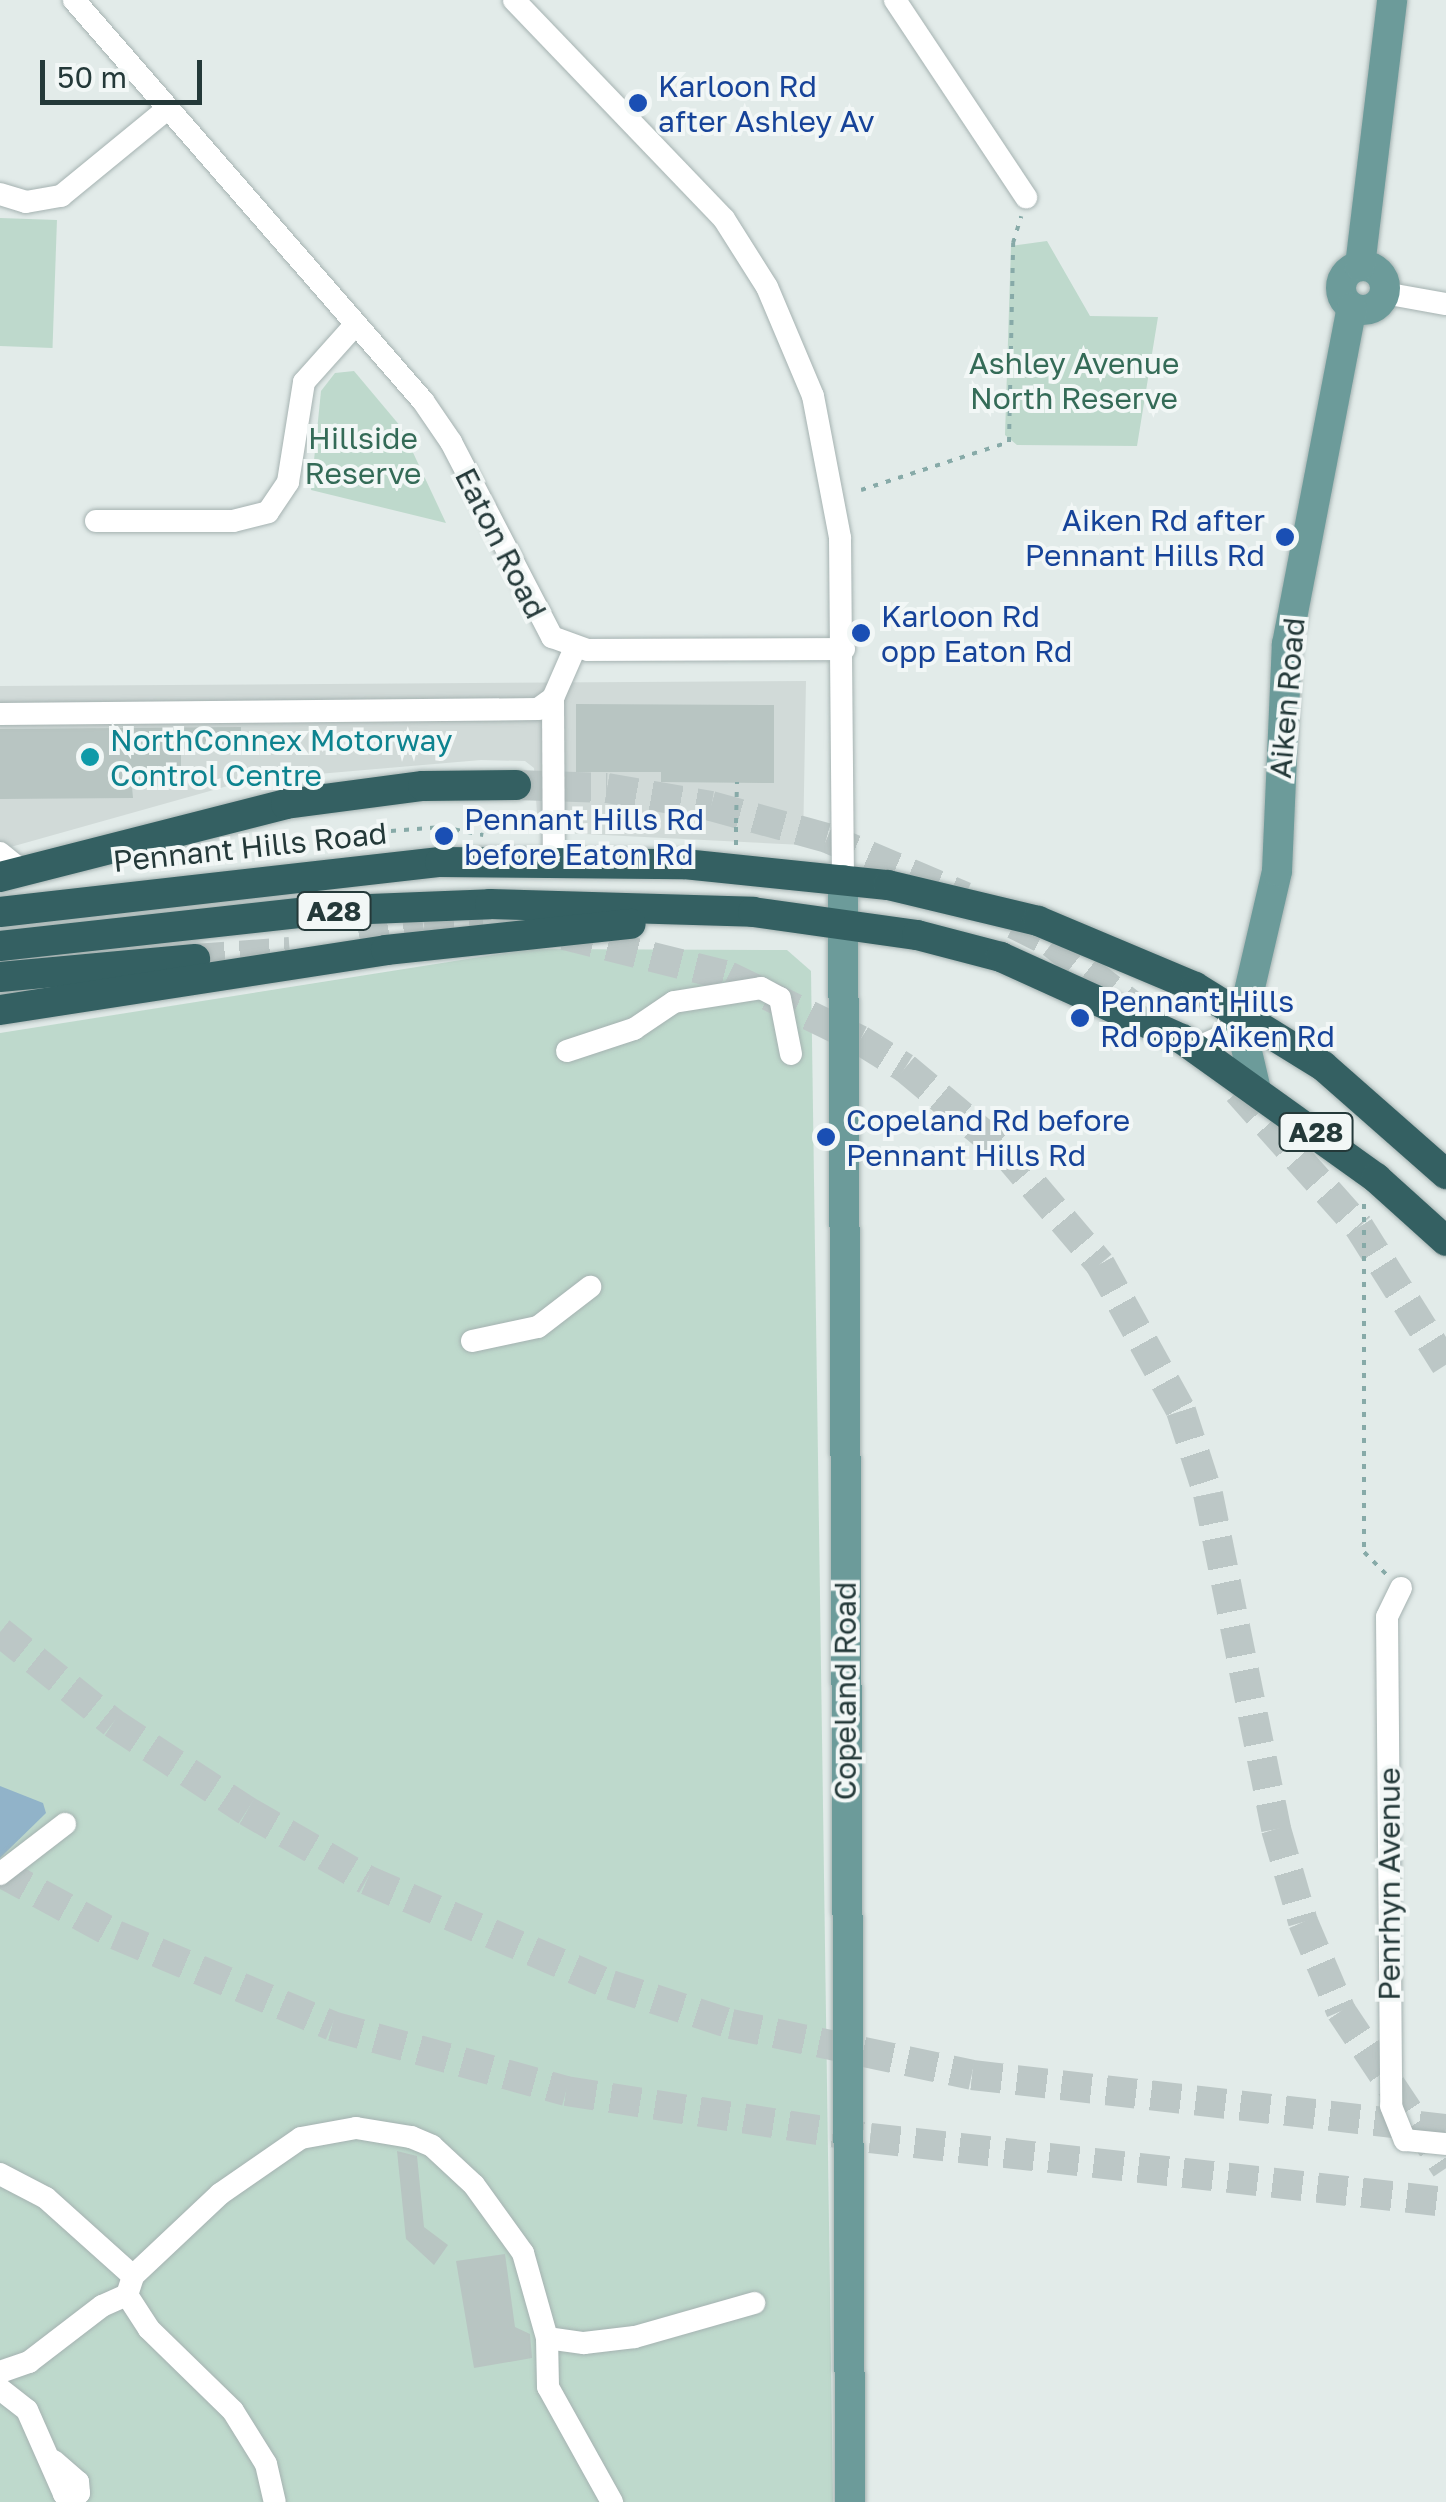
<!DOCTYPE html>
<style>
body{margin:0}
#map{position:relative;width:1446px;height:2502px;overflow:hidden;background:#e2ebe9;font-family:"Golos Text",sans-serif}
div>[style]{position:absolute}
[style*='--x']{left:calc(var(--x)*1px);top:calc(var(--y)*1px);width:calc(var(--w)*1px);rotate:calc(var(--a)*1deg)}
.built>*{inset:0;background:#d1dad8}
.green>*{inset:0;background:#bed9cc;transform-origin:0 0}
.water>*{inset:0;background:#91b3c9}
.building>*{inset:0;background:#b8c5c2}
.highway-tunnel>*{height:30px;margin-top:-15px;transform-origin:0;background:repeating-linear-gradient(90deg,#bcc7c6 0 30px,transparent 0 45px)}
.path>*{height:4px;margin-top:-2px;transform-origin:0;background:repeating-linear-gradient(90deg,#87aaa8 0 5px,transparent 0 13px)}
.roads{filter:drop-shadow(0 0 2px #a5b2b1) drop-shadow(0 0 2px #a5b2b1)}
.minor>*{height:22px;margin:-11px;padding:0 11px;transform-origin:11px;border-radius:11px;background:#fff}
.major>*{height:30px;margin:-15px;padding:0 15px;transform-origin:15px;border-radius:15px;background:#6c9b9a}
.major>.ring{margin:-15px;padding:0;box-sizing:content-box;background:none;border:30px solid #6c9b9a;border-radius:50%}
.highway>*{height:30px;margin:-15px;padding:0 15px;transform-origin:15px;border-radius:15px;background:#346062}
.path-bridge>*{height:4px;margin-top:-2px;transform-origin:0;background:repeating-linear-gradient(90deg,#87aaa8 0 5px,transparent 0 13px)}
.dots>*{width:28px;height:28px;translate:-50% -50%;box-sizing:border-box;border:5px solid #f2f7f6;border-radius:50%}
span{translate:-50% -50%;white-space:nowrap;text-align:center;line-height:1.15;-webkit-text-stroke:8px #f2f7f6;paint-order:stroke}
.shield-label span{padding:2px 8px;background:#f2f7f6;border:2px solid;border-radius:8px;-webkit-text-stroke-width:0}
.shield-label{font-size:28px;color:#243939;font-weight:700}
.transit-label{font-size:30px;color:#164399}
.left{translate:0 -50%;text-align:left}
.right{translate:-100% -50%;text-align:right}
.park-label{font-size:30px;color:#346b57}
.street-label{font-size:30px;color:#243939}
.culture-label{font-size:30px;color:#0d838f}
.scale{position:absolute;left:40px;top:60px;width:162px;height:45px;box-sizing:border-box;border:5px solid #243939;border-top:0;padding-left:12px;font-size:30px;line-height:35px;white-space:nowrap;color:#243939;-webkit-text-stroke:8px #f2f7f6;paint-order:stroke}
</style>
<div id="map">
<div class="built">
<i style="clip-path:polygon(806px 681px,803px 845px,544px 832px,538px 828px,534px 768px,525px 761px,481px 760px,249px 780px,0 850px,0 686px)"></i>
</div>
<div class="green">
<i style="left:0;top:218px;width:57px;height:128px;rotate:2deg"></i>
<i style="clip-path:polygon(1047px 241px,1090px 316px,1158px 317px,1137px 446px,1017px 445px,1005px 435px,1011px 246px)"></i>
<i style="clip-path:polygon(354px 371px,401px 427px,446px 523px,311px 490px,321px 391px,335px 373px)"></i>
<i style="clip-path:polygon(531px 949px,787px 950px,811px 971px,833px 2502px,0 2502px,0 1033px)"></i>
</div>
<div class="water">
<i style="clip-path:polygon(0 1786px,43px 1803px,46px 1813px,0 1858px)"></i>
</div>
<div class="building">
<i style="clip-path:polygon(576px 704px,774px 705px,774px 783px,661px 782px,661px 772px,576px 772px)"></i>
<i style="clip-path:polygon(241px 727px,241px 748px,181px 749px,181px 787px,132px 787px,133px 798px,0 799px,0 729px)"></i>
<i style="clip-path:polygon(397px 2151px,417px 2156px,424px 2227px,448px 2245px,434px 2265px,406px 2239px)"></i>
<i style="clip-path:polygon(505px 2254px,515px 2327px,530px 2334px,532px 2358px,474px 2368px,456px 2261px)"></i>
</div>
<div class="highway-tunnel">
<i style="--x:516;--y:785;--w:91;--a:1.9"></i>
<i style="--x:607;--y:788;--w:106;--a:9.8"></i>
<i style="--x:711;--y:806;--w:120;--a:15.4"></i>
<i style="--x:827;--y:838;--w:150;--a:23.1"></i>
<i style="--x:1014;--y:924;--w:42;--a:26.6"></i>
<i style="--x:1052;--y:943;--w:117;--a:38"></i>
<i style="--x:564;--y:935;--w:169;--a:14"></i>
<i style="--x:728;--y:976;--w:147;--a:25.9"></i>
<i style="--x:860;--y:1040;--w:53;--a:31.9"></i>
<i style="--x:905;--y:1068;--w:131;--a:40"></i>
<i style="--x:1005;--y:1152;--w:147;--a:49.7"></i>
<i style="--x:1100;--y:1264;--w:168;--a:61.1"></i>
<i style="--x:1181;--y:1411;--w:87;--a:72"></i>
<i style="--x:1208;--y:1494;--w:342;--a:78.5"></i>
<i style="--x:1276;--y:1829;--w:97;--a:73.8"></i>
<i style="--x:1303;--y:1922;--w:97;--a:66.9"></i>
<i style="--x:1341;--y:2011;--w:189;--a:56.2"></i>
<i style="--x:360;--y:941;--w:65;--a:-10.6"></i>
<i style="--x:424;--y:929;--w:59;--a:1"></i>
<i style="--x:195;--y:959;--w:95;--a:-4.2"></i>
<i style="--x:1238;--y:1091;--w:182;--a:48.3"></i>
<i style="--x:1359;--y:1227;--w:163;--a:57.8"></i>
<i style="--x:0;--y:1632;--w:145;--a:38.8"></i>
<i style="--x:113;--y:1723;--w:160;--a:33.3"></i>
<i style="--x:247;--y:1811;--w:138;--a:29.9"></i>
<i style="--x:367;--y:1880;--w:266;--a:23.3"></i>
<i style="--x:611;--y:1985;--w:126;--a:18"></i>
<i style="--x:731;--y:2024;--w:246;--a:11.9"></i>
<i style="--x:972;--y:2075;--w:477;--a:6.5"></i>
<i style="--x:0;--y:1872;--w:132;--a:28.5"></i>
<i style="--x:116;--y:1935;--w:234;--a:22.8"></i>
<i style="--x:332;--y:2026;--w:243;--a:15.5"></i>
<i style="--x:566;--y:2091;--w:308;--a:8.8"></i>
<i style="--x:870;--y:2138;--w:580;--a:6.34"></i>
</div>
<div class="path">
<i style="--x:861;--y:490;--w:156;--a:-18"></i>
<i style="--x:1009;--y:442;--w:199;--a:-88.8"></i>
<i style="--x:1013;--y:243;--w:28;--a:-73"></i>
<i style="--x:378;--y:832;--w:64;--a:-4.5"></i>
<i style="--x:442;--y:827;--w:42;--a:11"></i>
<i style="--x:736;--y:845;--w:22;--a:-90"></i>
<i style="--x:1364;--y:1204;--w:348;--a:90"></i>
<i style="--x:1364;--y:1552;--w:33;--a:45"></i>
</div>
<div class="roads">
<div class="minor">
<i style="--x:74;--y:0;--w:532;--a:48.97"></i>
<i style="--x:423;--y:401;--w:50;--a:55.7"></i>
<i style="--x:451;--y:442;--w:220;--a:62.6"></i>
<i style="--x:552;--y:637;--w:38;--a:20"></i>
<i style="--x:588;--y:650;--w:256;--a:-0.2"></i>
<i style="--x:514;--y:0;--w:303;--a:46.2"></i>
<i style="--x:724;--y:219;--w:80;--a:57.7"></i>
<i style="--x:767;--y:287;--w:118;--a:67.1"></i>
<i style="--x:813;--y:396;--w:145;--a:79.2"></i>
<i style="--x:840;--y:538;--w:342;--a:89.5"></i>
<i style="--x:895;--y:0;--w:237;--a:56.4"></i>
<i style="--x:0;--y:194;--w:27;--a:17"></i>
<i style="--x:26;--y:202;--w:36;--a:-10"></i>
<i style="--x:61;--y:196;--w:136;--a:-39.3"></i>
<i style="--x:1384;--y:293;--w:63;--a:10.1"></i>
<i style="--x:96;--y:521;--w:137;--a:0"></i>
<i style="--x:233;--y:521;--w:36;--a:-14"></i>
<i style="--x:268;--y:512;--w:36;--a:-56"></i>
<i style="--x:288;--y:482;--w:101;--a:-80.9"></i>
<i style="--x:304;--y:382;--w:75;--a:-48.2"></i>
<i style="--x:553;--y:698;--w:164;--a:89.7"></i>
<i style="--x:0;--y:714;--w:538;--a:-0.53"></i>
<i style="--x:538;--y:709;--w:19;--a:-36"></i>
<i style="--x:553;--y:698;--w:55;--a:-66.3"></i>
<i style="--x:0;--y:853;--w:21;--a:39"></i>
<i style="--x:16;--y:866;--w:17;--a:10"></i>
<i style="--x:1196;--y:1048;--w:37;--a:-24"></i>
<i style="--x:1230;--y:1033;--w:24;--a:-57"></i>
<i style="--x:567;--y:1051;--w:71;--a:-18.2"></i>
<i style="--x:634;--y:1029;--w:48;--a:-34"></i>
<i style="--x:674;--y:1002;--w:88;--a:-9.1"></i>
<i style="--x:761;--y:988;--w:21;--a:28"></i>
<i style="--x:780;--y:998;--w:57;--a:78.9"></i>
<i style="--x:472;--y:1341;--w:67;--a:-12"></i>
<i style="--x:538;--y:1327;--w:66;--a:-37.6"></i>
<i style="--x:1401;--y:1588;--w:32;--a:116"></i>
<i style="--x:1387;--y:1617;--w:489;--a:89.5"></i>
<i style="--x:1391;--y:2106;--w:37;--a:68"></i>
<i style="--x:1405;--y:2140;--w:41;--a:5.6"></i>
<i style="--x:0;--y:1874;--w:82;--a:-37.6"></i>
<i style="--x:0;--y:2174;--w:52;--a:27.6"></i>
<i style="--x:46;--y:2198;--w:117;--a:41.9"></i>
<i style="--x:127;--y:2295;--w:20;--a:-72"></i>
<i style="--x:133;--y:2276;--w:120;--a:-43.3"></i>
<i style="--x:220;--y:2194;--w:98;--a:-34.7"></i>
<i style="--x:301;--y:2138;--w:56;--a:-10.3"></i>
<i style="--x:356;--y:2128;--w:56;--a:9.3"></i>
<i style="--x:411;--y:2137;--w:23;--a:23"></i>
<i style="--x:432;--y:2146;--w:57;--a:42.9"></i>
<i style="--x:474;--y:2185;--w:84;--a:54.2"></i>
<i style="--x:523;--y:2253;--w:88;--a:74.2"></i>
<i style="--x:547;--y:2338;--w:49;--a:88.8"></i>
<i style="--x:548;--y:2387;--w:132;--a:60.9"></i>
<i style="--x:547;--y:2338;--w:37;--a:8"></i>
<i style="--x:584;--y:2343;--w:51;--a:-6.7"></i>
<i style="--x:635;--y:2337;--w:124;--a:-15.9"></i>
<i style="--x:0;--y:2372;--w:31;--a:-19"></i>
<i style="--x:29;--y:2362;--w:92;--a:-37.5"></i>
<i style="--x:102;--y:2306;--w:27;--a:-24"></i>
<i style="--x:127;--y:2295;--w:40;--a:57.1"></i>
<i style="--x:149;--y:2329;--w:117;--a:44.3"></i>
<i style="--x:233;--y:2411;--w:62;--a:58.1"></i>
<i style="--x:266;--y:2464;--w:39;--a:77"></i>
<i style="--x:0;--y:2389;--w:34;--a:38"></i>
<i style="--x:27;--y:2410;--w:92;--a:66.2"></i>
<i style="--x:64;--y:2494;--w:15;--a:-4"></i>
<i style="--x:79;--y:2493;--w:11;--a:-95"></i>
<i style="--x:78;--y:2482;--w:32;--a:-139"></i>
</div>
<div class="major">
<i class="ring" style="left:1341px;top:266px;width:14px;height:14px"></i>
<i style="--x:1360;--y:266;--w:268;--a:-83.1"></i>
<i style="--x:843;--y:880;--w:1622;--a:89.75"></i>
<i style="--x:1255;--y:1086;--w:62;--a:-103.1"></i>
<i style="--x:1241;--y:1026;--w:159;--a:-76.9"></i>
<i style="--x:1277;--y:871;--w:227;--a:-87.5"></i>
<i style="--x:1287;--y:644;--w:342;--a:-79.1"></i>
</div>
<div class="highway">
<i style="--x:0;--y:877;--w:295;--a:-14.3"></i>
<i style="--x:286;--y:804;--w:138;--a:-7.5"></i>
<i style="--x:423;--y:786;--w:93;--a:-0.6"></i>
<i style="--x:0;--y:912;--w:443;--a:-6.5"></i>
<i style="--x:440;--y:862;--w:244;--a:0.5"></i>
<i style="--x:684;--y:864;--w:205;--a:5.9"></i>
<i style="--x:888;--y:885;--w:154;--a:13.5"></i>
<i style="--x:1038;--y:921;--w:170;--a:22.8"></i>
<i style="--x:1195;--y:987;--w:150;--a:31.7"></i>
<i style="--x:1323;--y:1066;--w:164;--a:41.3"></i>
<i style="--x:0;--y:946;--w:321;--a:-6.3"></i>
<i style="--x:319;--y:911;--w:171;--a:-2.3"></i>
<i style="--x:490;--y:904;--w:263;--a:1.7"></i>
<i style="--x:753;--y:912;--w:166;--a:8"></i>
<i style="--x:917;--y:935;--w:87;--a:14.7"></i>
<i style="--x:1001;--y:957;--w:199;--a:24.4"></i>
<i style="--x:1182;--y:1039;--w:239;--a:35.6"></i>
<i style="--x:1376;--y:1178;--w:94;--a:42"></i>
<i style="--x:0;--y:977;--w:196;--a:-5.3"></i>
<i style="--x:0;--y:1010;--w:391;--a:-8.8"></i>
<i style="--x:386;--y:950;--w:246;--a:-6.1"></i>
</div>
</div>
<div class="path-bridge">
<i style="--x:736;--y:823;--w:41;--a:-88.6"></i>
</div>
<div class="dots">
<i style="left:638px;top:103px;background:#1a4fb4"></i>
<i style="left:1285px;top:537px;background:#1a4fb4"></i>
<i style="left:861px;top:633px;background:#1a4fb4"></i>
<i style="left:90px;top:757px;background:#0f9aa8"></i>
<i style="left:444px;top:836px;background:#1a4fb4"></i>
<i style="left:1080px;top:1018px;background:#1a4fb4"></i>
<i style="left:826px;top:1137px;background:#1a4fb4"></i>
</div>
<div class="shield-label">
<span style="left:334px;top:911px">A28</span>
<span style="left:1316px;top:1132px">A28</span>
</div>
<div class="transit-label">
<span class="left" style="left:658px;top:103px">Karloon Rd<br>after Ashley Av</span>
<span class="right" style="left:1265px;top:537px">Aiken Rd after<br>Pennant Hills Rd</span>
<span class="left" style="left:881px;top:633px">Karloon Rd<br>opp Eaton Rd</span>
<span class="left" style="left:464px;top:836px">Pennant Hills Rd<br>before Eaton Rd</span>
<span class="left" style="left:1100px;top:1018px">Pennant Hills<br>Rd opp Aiken Rd</span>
<span class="left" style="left:846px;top:1137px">Copeland Rd before<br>Pennant Hills Rd</span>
</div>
<div class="park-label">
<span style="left:1074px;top:380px">Ashley Avenue<br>North Reserve</span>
<span style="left:363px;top:455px">Hillside<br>Reserve</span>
</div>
<div class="street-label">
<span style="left:501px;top:543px;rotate:63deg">Eaton Road</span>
<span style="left:1287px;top:698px;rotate:-85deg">Aiken Road</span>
<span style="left:250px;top:847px;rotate:-6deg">Pennant Hills Road</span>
<span style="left:845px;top:1691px;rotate:-90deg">Copeland Road</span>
<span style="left:1389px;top:1884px;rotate:-90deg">Penrhyn Avenue</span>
</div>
<div class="culture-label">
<span class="left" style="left:110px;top:757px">NorthConnex Motorway<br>Control Centre</span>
</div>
<div class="scale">50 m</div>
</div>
